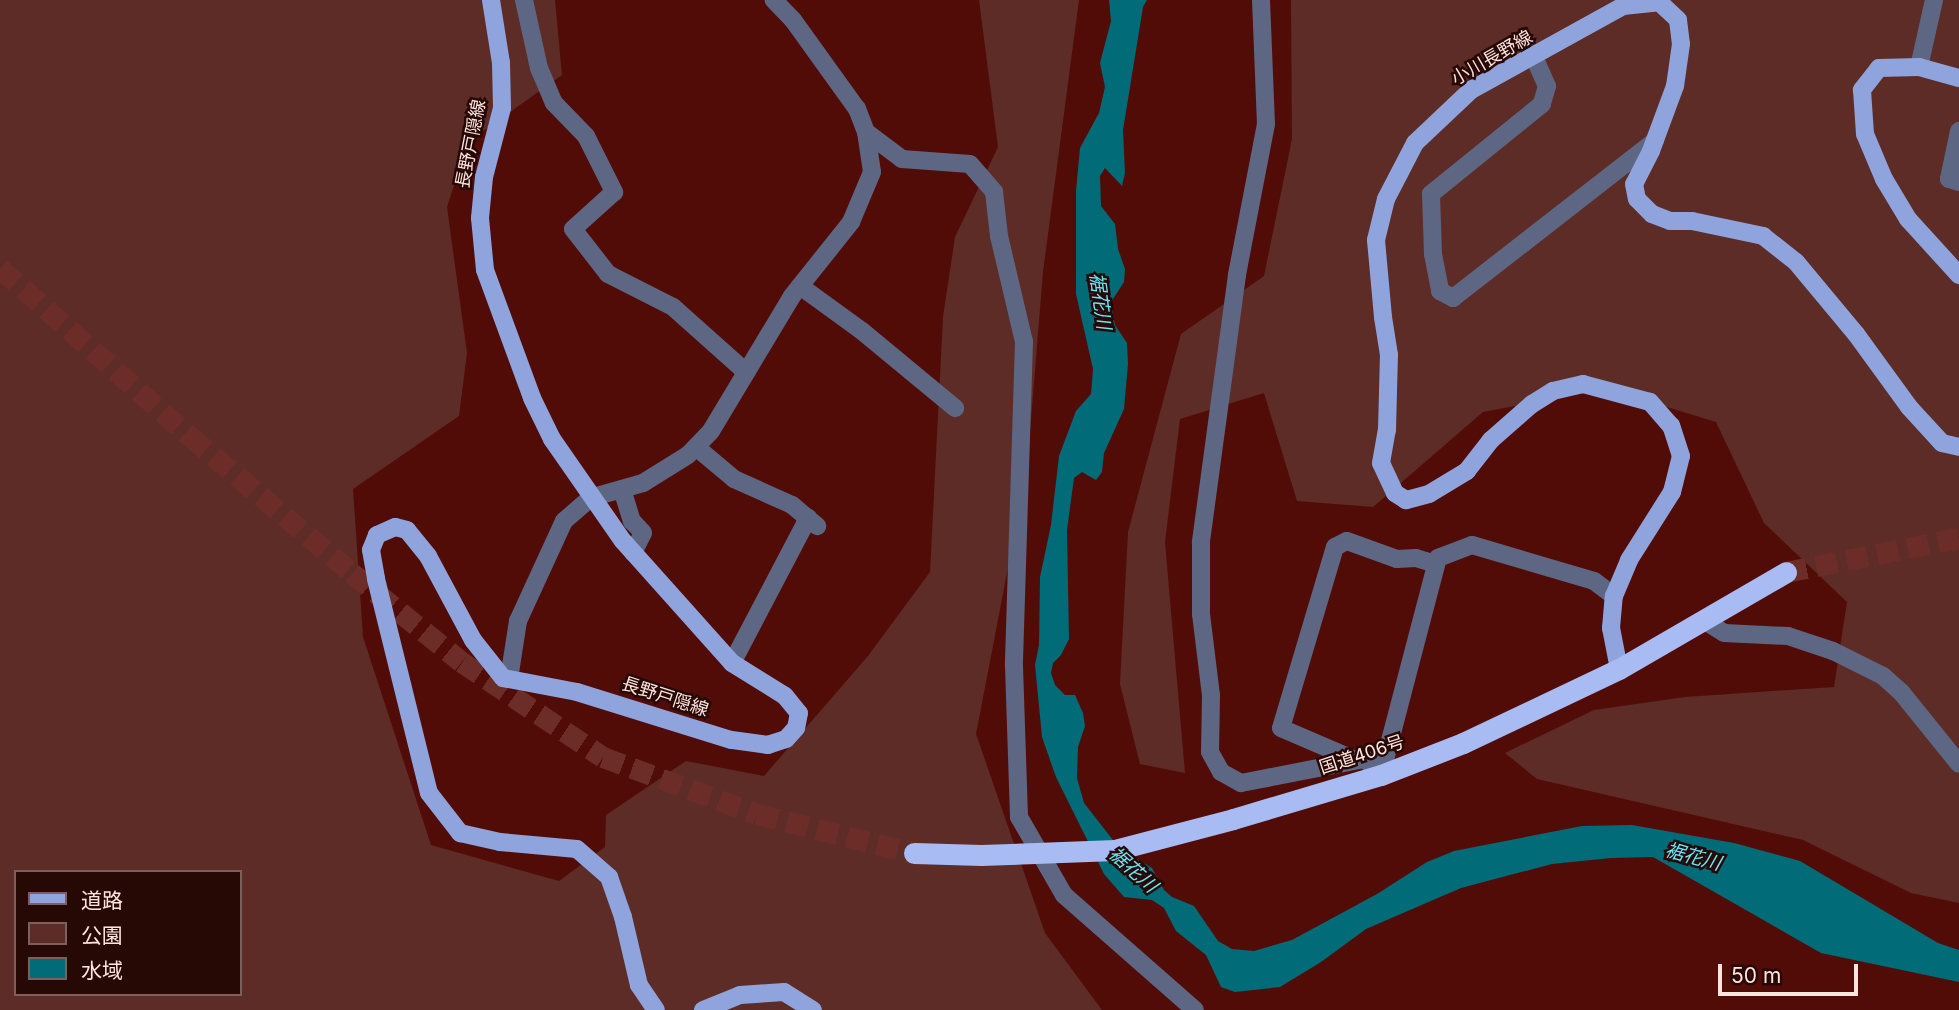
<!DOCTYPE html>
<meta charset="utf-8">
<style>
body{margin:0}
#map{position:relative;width:1959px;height:1010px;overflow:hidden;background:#520c07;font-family:Inter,"Noto Sans JP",sans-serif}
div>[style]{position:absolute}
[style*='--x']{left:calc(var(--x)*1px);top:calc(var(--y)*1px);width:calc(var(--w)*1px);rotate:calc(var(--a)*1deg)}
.green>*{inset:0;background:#5d2c26}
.water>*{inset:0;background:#026b78}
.highway-tunnel>*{height:21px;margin-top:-10.5px;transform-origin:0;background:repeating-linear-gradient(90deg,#6c2c27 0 21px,transparent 0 31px)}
.minor>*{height:18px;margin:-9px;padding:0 9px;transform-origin:9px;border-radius:9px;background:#5d6783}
.major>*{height:18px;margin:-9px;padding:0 9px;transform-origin:9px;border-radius:9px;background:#8fa3dc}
.highway>*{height:21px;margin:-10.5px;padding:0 10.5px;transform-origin:10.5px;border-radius:10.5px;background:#a8bbf3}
.highway-bridge>*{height:21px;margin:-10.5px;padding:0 10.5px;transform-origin:10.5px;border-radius:10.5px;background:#a8bbf3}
span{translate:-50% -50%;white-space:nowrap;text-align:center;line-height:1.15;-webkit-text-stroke:5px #260805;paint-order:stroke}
.street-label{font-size:18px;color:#fee3df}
.water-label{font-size:19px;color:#6be7fb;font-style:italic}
.legend{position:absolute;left:14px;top:870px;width:228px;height:126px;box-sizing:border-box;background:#260805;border:2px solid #7c605c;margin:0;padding:9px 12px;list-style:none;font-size:21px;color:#fee3df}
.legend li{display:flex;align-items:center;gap:14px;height:35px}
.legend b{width:35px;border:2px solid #7c605c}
.scale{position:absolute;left:1718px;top:964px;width:140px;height:32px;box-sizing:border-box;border:4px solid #fee3df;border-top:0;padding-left:9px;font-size:21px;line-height:24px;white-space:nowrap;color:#fee3df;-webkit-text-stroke:5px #260805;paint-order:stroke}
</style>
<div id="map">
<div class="green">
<i style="clip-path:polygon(evenodd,0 0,555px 0,562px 75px,468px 142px,447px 207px,467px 353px,459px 416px,353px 489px,363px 637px,431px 845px,559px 881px,605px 847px,606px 815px,686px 761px,764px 776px,868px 656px,930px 572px,943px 317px,955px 237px,998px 147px,979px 0,1079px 0,1043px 272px,1027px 469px,976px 734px,1045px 933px,1102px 1010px,0 1010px,0 0,16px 872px,240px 872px,240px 994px,16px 994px,16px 872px)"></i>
<i style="clip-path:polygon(1291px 0,1959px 0,1959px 903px,1911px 893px,1803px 840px,1537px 779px,1505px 753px,1594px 710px,1685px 697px,1834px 687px,1847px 602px,1764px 523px,1716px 422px,1608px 389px,1483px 412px,1373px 507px,1297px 501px,1264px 393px,1180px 419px,1165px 542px,1185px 773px,1140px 764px,1120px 684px,1128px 532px,1181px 334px,1264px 276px,1292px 139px)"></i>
</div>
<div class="water">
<i style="clip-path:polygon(1109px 0,1147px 0,1143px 7px,1123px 130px,1125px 173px,1122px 186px,1105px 168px,1100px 176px,1101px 206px,1115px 224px,1118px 249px,1125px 269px,1124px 282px,1111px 302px,1115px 325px,1127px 343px,1128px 364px,1124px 409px,1104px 453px,1102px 472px,1096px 480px,1082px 472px,1074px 478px,1067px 530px,1069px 639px,1061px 655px,1053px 663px,1051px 673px,1055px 685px,1065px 695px,1075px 695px,1083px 713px,1085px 726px,1078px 747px,1077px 778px,1084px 803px,1120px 849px,1152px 868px,1164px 890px,1172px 897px,1194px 906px,1218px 941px,1232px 949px,1254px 951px,1292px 940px,1377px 894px,1427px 862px,1454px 851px,1582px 826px,1632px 825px,1734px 843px,1800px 861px,1938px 943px,1959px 950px,1959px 982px,1821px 953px,1653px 857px,1611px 858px,1552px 864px,1461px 888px,1366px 929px,1321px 962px,1280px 987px,1235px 992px,1221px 987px,1206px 955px,1176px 931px,1164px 908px,1152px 900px,1124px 897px,1104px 874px,1056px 777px,1042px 737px,1035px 665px,1039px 645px,1040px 577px,1051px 525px,1059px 456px,1076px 411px,1091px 394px,1093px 369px,1076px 294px,1076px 191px,1080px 148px,1099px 113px,1105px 87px,1100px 63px,1111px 21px)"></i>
</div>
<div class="highway-tunnel">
<i style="--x:0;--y:268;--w:254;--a:41.5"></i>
<i style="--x:190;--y:436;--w:212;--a:40.2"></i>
<i style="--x:352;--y:573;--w:141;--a:39"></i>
<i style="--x:462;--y:662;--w:170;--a:34"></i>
<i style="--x:603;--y:757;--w:164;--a:20.3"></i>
<i style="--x:757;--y:814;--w:162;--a:14"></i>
<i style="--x:1786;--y:572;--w:176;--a:-11.1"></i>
</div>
<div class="minor">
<i style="--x:524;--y:0;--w:70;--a:77.6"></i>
<i style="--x:539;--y:68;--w:38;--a:67"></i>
<i style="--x:554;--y:103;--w:46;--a:45.9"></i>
<i style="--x:586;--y:136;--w:63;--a:63.4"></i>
<i style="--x:614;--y:192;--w:55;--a:137.9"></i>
<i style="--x:573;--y:229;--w:57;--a:52.1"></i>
<i style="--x:608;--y:274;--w:73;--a:26.9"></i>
<i style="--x:673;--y:307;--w:98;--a:41.7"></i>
<i style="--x:1261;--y:0;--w:124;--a:87.7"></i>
<i style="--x:1266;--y:124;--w:154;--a:100.9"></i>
<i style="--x:1237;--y:275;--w:270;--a:97.7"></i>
<i style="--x:1201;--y:543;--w:71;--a:90"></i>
<i style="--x:1201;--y:614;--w:83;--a:83"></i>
<i style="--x:1211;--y:696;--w:56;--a:91"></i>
<i style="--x:1210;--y:752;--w:23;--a:61"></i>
<i style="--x:1221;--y:772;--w:23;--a:29"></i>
<i style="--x:1241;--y:783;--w:126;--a:-11"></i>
<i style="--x:1365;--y:759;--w:23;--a:45"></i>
<i style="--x:1381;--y:775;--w:224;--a:-75.3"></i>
<i style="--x:1438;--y:558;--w:36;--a:-21"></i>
<i style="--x:1472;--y:545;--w:127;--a:16.4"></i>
<i style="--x:1594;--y:581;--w:25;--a:37"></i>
<i style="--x:1534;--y:57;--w:32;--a:66"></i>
<i style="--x:1547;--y:86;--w:19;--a:106"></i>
<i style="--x:1542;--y:104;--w:143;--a:141"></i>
<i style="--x:1431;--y:194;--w:60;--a:88.1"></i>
<i style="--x:1433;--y:254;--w:38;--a:79"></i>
<i style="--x:1440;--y:291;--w:15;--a:28"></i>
<i style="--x:1453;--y:298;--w:256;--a:-37.9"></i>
<i style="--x:1919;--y:67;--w:69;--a:-77.4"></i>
<i style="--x:1959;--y:131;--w:49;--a:101.8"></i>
<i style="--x:1949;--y:179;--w:10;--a:17"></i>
<i style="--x:866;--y:132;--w:45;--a:36.9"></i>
<i style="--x:902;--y:159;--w:68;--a:4.2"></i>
<i style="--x:970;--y:164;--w:37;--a:49"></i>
<i style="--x:994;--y:192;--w:44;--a:83.5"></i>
<i style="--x:999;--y:236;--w:109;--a:76.7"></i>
<i style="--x:1024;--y:342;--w:324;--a:91.8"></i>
<i style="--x:1014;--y:666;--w:151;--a:88.1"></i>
<i style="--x:1019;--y:817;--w:90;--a:60"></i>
<i style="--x:1064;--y:895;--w:174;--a:41.3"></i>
<i style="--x:800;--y:286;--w:77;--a:36"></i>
<i style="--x:862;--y:331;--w:121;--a:39.6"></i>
<i style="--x:696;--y:447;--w:50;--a:40.1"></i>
<i style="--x:734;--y:479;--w:64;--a:24.1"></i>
<i style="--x:792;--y:505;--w:33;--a:40"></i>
<i style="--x:622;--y:489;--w:34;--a:73"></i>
<i style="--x:632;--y:521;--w:16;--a:47"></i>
<i style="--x:643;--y:533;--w:22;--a:117"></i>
<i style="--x:1705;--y:621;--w:22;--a:32"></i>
<i style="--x:1724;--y:633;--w:64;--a:2.7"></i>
<i style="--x:1788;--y:636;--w:47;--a:18.4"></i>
<i style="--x:1833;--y:651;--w:56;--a:26.6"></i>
<i style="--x:1883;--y:676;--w:24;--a:42"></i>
<i style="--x:1901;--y:692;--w:92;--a:51.1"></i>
<i style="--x:732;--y:663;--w:164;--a:-62.3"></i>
<i style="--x:509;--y:679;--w:59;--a:-81.2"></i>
<i style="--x:518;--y:621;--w:110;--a:-65.3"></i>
<i style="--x:564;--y:521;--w:35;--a:-41"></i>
<i style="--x:590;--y:498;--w:55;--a:-15.8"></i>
<i style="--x:643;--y:483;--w:53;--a:-31.9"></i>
<i style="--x:688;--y:455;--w:33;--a:-46"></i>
<i style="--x:711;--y:431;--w:157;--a:-59"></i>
<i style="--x:792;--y:296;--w:95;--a:-51.4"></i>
<i style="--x:851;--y:222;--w:54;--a:-67.2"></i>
<i style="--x:872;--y:172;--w:40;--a:-98.5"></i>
<i style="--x:866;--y:132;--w:25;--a:-111"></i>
<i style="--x:857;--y:109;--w:110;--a:-125.7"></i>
<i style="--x:793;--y:20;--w:28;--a:-134"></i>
<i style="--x:1353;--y:759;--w:78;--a:-156.7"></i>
<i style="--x:1281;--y:728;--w:189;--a:-73.4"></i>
<i style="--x:1335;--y:547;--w:13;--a:-27"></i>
<i style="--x:1347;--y:541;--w:53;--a:19.8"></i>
<i style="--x:1397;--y:559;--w:19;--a:-3"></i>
<i style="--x:1416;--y:558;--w:21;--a:17"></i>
</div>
<div class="major">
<i style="--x:491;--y:0;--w:64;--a:81"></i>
<i style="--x:501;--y:63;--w:45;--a:88.7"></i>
<i style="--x:502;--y:108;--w:71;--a:104.6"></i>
<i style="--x:484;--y:177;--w:41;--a:95.6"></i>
<i style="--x:480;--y:218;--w:52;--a:84.5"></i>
<i style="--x:485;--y:270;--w:136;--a:69.8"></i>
<i style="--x:532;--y:398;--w:46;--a:64"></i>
<i style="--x:552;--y:439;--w:124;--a:55.2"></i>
<i style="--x:623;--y:541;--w:164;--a:48.2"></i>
<i style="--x:732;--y:663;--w:62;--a:31.9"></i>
<i style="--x:785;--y:696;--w:22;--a:51"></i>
<i style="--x:799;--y:713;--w:15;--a:101"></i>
<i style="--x:796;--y:728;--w:15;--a:132"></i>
<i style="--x:786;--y:739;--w:19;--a:162"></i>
<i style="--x:768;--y:745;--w:37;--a:-172"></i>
<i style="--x:731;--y:740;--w:161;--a:-162.7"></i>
<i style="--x:577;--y:692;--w:75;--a:-169.3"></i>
<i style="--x:503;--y:678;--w:48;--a:-128.3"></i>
<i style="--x:473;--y:640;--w:95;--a:-118.2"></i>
<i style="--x:428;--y:556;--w:33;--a:-129"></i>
<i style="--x:407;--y:530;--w:12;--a:-166"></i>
<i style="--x:395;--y:527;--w:20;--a:156"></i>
<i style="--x:377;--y:535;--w:16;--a:112"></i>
<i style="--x:371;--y:550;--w:29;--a:80"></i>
<i style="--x:376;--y:579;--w:220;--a:76.1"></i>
<i style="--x:429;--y:793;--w:51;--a:52.2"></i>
<i style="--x:460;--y:833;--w:41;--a:12.7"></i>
<i style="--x:500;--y:842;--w:77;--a:5.2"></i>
<i style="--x:577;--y:849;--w:43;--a:41.2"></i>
<i style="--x:609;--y:877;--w:42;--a:70.7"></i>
<i style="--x:623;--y:917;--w:70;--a:76.8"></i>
<i style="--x:639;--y:985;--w:30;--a:56"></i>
<i style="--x:1959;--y:78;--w:41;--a:-164.6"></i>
<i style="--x:1919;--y:67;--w:40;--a:178.6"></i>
<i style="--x:1879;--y:68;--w:28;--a:128"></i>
<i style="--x:1862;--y:90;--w:44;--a:86.1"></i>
<i style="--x:1865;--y:134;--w:49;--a:67.1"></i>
<i style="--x:1884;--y:179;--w:47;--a:59"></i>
<i style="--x:1908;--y:219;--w:76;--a:47.7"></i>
<i style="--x:1619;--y:669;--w:42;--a:-101"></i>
<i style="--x:1611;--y:628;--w:32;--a:-85"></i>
<i style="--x:1614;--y:596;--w:39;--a:-67"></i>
<i style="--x:1629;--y:560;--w:80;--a:-57.7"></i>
<i style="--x:1672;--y:492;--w:37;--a:-76"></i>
<i style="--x:1681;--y:456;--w:32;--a:-108"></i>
<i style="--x:1671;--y:426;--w:32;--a:-131"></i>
<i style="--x:1650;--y:402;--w:69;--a:-165"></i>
<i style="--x:1583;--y:384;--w:31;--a:167"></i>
<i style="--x:1553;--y:391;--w:25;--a:148"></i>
<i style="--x:1532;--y:404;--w:55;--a:138.7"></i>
<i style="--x:1491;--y:440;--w:39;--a:128"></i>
<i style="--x:1467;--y:471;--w:44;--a:148.8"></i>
<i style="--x:1429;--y:494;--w:24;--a:165"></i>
<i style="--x:1406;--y:500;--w:13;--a:-148"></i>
<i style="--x:1395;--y:493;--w:33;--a:-115"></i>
<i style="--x:1381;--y:463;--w:34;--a:-80"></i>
<i style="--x:1387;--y:430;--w:75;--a:-88.5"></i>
<i style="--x:1389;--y:355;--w:38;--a:-99"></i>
<i style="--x:1383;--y:317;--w:77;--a:-95.2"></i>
<i style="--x:1376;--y:240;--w:42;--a:-76.3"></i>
<i style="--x:1386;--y:199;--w:63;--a:-62.6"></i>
<i style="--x:1415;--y:143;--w:77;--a:-43.4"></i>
<i style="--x:1471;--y:90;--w:174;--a:-28.9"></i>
<i style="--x:1623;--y:6;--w:36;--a:-6"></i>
<i style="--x:1659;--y:2;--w:26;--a:43"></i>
<i style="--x:1678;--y:20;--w:24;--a:83"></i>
<i style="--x:1681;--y:44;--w:42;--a:98.1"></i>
<i style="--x:1675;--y:86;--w:69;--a:110.3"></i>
<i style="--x:1651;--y:151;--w:37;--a:117"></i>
<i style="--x:1634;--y:184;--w:15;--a:79"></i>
<i style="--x:1637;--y:199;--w:21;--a:45"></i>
<i style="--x:1652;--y:214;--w:19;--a:21"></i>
<i style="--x:1670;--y:221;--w:22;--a:0"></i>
<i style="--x:1692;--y:221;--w:73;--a:11.9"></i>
<i style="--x:1763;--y:236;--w:42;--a:38.2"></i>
<i style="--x:1796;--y:262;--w:94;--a:50.2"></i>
<i style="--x:1856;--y:334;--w:90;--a:54"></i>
<i style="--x:1909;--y:407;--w:49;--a:47.5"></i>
<i style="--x:1942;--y:443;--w:17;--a:13"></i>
<i style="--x:703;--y:1010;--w:40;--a:-22"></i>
<i style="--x:740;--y:995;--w:44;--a:-3.9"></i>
<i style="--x:784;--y:992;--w:34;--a:32"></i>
</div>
<div class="highway">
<i style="--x:1233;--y:819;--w:154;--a:-16.6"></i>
<i style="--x:1381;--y:775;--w:88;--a:-21.3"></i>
<i style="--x:1463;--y:743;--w:173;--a:-25.4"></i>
<i style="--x:1619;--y:669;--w:193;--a:-30.1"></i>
<i style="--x:914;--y:853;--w:67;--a:1.7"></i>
</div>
<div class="highway-bridge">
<i style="--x:981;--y:855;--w:134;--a:-2.1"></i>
<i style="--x:1115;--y:850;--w:122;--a:-14.7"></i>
</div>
<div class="street-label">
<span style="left:1492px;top:58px;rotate:-30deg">小川長野線</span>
<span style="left:471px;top:144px;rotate:-79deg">長野戸隠線</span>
<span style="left:665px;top:697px;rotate:18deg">長野戸隠線</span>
<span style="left:1362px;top:755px;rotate:-18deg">国道406号</span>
</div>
<div class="water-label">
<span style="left:1100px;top:301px;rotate:82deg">裾花川</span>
<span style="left:1693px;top:857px;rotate:15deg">裾花川</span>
<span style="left:1133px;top:870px;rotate:42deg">裾花川</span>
</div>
<ul class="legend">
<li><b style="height:9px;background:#8fa3dc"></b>道路</li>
<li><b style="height:19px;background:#5d2c26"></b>公園</li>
<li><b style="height:19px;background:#026b78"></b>水域</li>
</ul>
<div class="scale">50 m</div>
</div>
